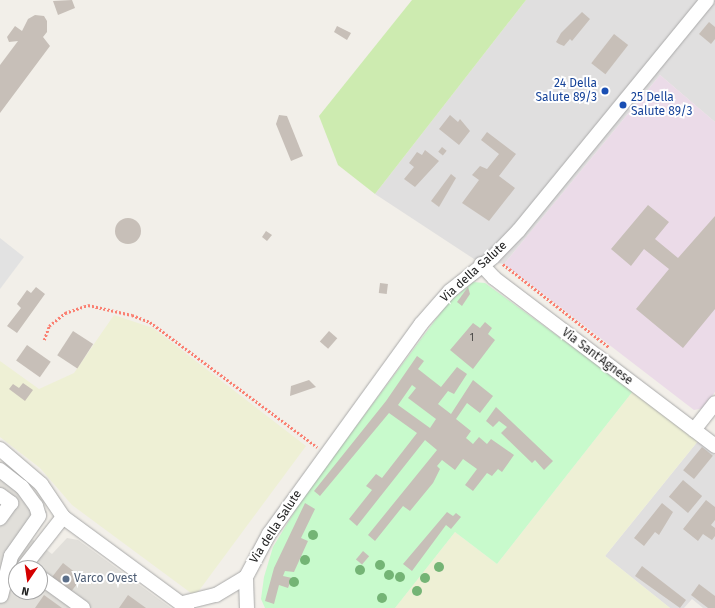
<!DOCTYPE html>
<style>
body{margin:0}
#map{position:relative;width:715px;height:608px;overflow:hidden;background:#f2efe9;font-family:"Fira Sans",sans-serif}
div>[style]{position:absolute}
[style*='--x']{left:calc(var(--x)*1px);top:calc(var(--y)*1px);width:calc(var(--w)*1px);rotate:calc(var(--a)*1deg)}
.residential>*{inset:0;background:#e0dfdf}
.industrial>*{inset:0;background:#ebdbe8}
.airport>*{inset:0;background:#e1dfda}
.farmland>*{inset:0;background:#eef0d5}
.grass>*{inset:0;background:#cdebb0}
.park>*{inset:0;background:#c8facc}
.parking>*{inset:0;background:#e2e2e2}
.building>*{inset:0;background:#c7bfb8;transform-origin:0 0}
.round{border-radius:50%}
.path>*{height:2.5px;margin-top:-1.25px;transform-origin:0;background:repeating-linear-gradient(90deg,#fa8072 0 2px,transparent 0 4px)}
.roads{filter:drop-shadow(0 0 1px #a9a9a9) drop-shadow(0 0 1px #a9a9a9)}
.minor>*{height:14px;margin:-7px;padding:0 7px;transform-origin:7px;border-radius:7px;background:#fff}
.trees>*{width:10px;height:10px;margin:-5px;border-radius:50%;background:#74b475}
.dots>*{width:11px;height:11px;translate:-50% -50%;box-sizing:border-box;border:2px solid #fff;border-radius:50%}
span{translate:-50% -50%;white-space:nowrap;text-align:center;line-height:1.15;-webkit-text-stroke:4px #fff;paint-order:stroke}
.number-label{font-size:10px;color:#4b4948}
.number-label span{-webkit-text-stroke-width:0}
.transit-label{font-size:12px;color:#164399}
.right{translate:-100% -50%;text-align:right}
.left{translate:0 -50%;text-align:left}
.street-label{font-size:12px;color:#222}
.service-label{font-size:12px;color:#4e5e75}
.north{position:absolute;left:8px;top:560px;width:40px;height:40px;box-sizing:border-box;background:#fff;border:1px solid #a7a7a7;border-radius:50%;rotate:193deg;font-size:11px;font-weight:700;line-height:16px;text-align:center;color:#222}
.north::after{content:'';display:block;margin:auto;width:14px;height:18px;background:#d40000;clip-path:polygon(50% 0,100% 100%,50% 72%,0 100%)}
</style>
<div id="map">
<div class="residential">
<i style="clip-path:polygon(526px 0,715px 0,715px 122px,660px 75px,504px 264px,474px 259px,375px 194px)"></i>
<i style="clip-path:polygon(698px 441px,715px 455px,715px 608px,703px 608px,692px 599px,684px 608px,670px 608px,605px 556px)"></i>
</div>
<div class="industrial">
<i style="clip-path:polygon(660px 75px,715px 122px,715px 392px,704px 408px,694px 410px,504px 264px)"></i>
</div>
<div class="airport">
<i style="clip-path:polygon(evenodd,0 463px,47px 512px,43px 524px,32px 539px,52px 554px,67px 538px,78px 540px,171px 608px,0 608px,0 463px,16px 568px,40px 568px,40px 592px,16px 592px,16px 568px)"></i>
</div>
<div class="farmland">
<i style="clip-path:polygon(114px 315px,153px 328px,306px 446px,195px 596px,72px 505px,40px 468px,0 437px,0 361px,39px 389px,74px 373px)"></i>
<i style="clip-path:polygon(633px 391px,698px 441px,605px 556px,670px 608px,395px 608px,455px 532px,497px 564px)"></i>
</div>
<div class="grass">
<i style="clip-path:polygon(412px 0,526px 0,375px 194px,338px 165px,319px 116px)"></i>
</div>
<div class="park">
<i style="clip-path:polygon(473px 282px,485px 283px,633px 391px,497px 564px,455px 532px,395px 608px,265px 608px,261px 599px,264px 577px,273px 547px,304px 496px,448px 303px)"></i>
</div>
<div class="parking">
<i style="clip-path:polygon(0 238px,24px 257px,0 289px)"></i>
</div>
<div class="building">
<i style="clip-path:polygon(72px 0,75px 8px,58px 15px,53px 1px)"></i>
<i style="clip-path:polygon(582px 12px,590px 19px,572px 41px,570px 39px,564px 46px,559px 44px,556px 42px,561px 33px)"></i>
<i style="clip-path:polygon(35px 15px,44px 16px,47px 21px,47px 32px,43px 37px,50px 46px,0 113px,0 65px,18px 41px,9px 42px,7px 37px,15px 26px,22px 31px,28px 19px)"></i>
<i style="clip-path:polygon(709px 22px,715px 27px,715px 39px,711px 44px,699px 34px)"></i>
<i style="clip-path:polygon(337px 26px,351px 33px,347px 40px,334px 32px)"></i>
<i style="left:614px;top:34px;width:18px;height:37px;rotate:38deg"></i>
<i style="clip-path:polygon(279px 115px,287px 116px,303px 156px,291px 161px,276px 124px)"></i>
<i style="clip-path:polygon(450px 115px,458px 122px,460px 119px,470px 131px,459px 145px,439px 129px)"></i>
<i style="clip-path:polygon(487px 132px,516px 154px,499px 176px,515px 188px,489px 221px,462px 203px,479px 180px,472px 175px,480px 166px,487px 169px,499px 154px,481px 140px)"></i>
<i style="left:442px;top:147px;width:6px;height:6px;rotate:39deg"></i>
<i style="clip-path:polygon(425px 150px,439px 161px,415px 187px,404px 179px,414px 167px,409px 163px,417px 152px,422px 155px)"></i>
<i style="clip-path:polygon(451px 174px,456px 178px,439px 207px,431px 201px)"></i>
<i style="clip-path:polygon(648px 205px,669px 222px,655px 239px,678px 258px,715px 216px,715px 309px,683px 348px,636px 309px,669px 269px,644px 249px,631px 266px,611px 249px)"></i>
<i class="round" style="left:115px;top:218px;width:26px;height:26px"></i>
<i style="clip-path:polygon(266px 231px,272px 235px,267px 241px,262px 237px)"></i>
<i style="left:380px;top:283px;width:8px;height:10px;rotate:7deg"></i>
<i style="clip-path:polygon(36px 287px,45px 294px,17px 333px,7px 326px,21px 308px,17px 304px,27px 290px,31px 293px)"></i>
<i style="clip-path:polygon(468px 287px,470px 294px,462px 306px,457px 302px)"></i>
<i style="clip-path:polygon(485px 322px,492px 328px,488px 334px,495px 340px,473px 369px,450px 350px,473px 323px,480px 328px)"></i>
<i style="left:73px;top:331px;width:24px;height:29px;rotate:33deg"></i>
<i style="left:329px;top:331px;width:11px;height:14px;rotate:41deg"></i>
<i style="left:27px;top:345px;width:29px;height:19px;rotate:35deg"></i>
<i style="clip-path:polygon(evenodd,417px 356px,424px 361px,418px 369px,441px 387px,457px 367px,467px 374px,454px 394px,448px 391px,438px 404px,451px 414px,473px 380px,493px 396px,480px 413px,467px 403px,456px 419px,471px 431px,466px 438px,473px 444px,479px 437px,487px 444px,491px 439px,514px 455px,502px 472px,498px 469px,492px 476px,487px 473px,473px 491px,465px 485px,477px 469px,463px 459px,455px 470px,442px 460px,437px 466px,440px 469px,433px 483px,410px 511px,403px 506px,375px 541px,368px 535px,437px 450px,425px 440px,357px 526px,349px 519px,372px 490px,366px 486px,376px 474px,382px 478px,417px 433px,389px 413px,320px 496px,314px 491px,386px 401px,417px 356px,412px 385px,416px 388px,408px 398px,436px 419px,430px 428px,398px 405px,412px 385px)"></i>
<i style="clip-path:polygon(309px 380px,316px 387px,290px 396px,291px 386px)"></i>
<i style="clip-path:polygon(23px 383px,33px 390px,25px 401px,9px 389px,13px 384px,19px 388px)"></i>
<i style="clip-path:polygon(496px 407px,553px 461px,544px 470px,535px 460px,532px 463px,501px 433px,507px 427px,499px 421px,493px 427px,486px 421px)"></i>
<i style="left:702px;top:447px;width:14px;height:30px;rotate:39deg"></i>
<i style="left:683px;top:480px;width:25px;height:22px;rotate:40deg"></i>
<i style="clip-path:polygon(706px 500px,715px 507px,715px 520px,711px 525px,715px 528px,715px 536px,712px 540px,703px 534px,698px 541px,683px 529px)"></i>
<i style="clip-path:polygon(305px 503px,315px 509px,301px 538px,308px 541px,294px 572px,285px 571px,283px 576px,292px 578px,288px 588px,279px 585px,274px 604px,265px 601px,274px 568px)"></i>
<i style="clip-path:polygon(662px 503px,673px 512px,659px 535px,655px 532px,644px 546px,634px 538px)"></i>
<i style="clip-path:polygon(447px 512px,453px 516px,456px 513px,461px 517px,451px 529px,446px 525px,412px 571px,403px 564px)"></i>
<i style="left:363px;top:551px;width:8px;height:11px;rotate:40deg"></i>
<i style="left:63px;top:563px;width:24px;height:22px;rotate:38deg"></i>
<i style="clip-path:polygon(642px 566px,686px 600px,680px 608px,635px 576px)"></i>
<i style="clip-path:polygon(699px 584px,715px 596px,715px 608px,708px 608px,691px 595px)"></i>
<i style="clip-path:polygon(44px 595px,62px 608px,35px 608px)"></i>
<i style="clip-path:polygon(128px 595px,146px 608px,119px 608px)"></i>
</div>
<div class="path">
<i style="--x:503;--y:264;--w:135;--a:38.1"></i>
<i style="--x:44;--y:340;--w:15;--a:-70"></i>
<i style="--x:49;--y:326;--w:21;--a:-39"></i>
<i style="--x:65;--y:313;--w:24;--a:-19"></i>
<i style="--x:88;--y:305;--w:45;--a:12.8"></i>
<i style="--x:132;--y:315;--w:19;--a:21"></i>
<i style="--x:150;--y:322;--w:209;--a:36.8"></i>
</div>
<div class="roads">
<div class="minor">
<i style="--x:481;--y:264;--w:19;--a:47"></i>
<i style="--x:494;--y:278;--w:278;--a:37.2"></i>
<i style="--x:694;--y:430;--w:34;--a:-52"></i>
<i style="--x:0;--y:449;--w:54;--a:40.5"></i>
<i style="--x:41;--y:484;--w:40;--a:56"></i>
<i style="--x:63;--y:517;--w:154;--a:36.3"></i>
<i style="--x:0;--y:470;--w:28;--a:38"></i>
<i style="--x:22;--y:487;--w:24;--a:54"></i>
<i style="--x:36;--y:506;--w:10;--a:73"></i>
<i style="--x:39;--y:516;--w:49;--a:125"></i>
<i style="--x:11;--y:556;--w:41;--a:104"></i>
<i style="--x:0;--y:495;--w:14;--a:36"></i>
<i style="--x:11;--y:503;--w:19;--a:126"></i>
<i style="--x:23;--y:568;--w:65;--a:-51.9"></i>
<i style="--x:40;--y:577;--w:53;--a:35.8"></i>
<i style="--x:183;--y:603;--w:34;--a:-14"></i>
<i style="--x:216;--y:595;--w:35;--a:-31"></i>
<i style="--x:247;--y:608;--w:31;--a:-92"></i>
<i style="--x:246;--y:577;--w:49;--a:-61.9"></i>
<i style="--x:269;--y:534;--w:259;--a:-54.1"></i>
<i style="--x:421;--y:324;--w:44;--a:-48.7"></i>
<i style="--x:450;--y:291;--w:55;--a:-38.3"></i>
<i style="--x:493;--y:257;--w:37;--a:-46"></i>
<i style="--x:519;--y:230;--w:297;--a:-50.7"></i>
</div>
</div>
<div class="trees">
<i style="left:313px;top:535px"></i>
<i style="left:305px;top:560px"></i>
<i style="left:380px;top:565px"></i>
<i style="left:439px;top:567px"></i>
<i style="left:360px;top:570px"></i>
<i style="left:389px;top:575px"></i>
<i style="left:400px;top:577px"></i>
<i style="left:425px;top:578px"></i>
<i style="left:294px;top:582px"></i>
<i style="left:417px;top:591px"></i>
<i style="left:382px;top:598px"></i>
</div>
<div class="dots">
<i style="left:605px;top:91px;background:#1a4fb4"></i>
<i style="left:623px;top:105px;background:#1a4fb4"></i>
<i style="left:66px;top:579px;background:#5c6f8a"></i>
</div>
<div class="number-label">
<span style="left:472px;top:339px">1</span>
</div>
<div class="transit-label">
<span class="right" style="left:597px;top:91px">24 Della<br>Salute 89/3</span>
<span class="left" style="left:631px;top:105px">25 Della<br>Salute 89/3</span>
</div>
<div class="street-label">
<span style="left:474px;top:272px;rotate:-42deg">Via della Salute</span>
<span style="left:597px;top:357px;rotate:37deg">Via Sant'Agnese</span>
<span style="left:276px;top:527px;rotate:-57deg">Via della Salute</span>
</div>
<div class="service-label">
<span class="left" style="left:74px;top:579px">Varco Ovest</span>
</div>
<div class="north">N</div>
</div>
